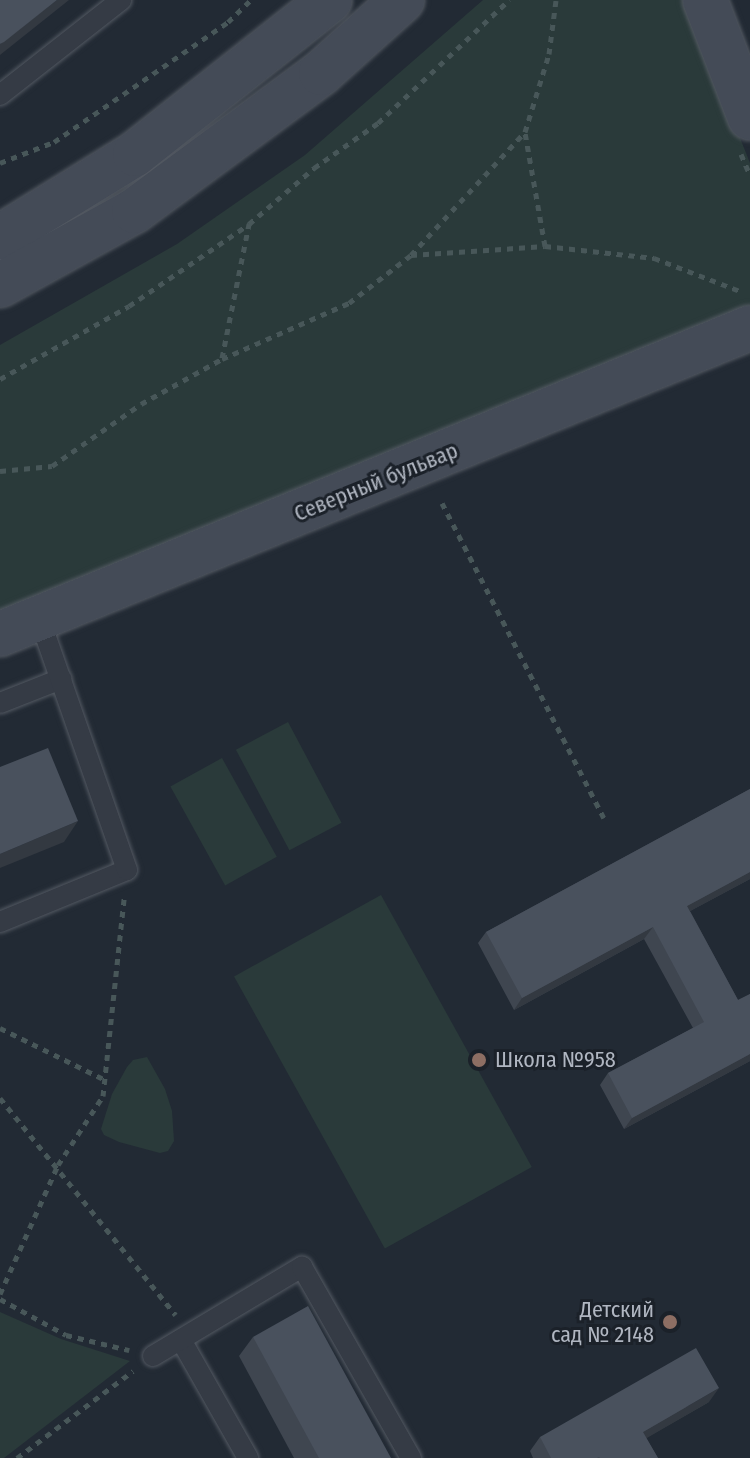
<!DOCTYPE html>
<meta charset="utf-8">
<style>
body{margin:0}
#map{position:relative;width:750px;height:1458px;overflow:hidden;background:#222a34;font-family:"Fira Sans Condensed",sans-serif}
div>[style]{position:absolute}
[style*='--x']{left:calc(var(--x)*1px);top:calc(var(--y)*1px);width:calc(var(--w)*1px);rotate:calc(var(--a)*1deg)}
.green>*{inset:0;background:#2a3a3a;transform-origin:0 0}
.path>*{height:5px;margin-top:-2.5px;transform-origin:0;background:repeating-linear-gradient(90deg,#485759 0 6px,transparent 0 12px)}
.roads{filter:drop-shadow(0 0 2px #535962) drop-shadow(0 0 2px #535962)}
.service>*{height:20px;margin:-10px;padding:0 10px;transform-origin:10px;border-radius:10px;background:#353b45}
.secondary>*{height:44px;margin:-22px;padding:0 22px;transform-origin:22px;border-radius:22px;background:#444b57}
.wall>*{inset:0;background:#3f4650}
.shaded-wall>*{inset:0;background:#333941}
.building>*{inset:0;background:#49515d}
.dots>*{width:22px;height:22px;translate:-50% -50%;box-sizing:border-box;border:4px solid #1b2129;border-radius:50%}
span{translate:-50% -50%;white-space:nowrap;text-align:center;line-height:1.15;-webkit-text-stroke:6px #1b2129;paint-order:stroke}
.street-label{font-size:22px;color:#b0b6c1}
.poi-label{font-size:22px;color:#b0b6c1}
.left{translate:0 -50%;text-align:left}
.right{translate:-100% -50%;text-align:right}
</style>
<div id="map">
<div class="green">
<i style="clip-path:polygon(483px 0,685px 0,750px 163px,750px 314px,0 613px,0 345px,177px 244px,305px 155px)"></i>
<i style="left:288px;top:722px;width:114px;height:59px;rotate:62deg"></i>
<i style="left:222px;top:758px;width:113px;height:59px;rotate:61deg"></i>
<i style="left:381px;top:895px;width:311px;height:168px;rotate:61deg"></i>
<i style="clip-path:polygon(147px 1057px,165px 1089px,172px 1111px,174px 1141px,168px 1151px,160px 1153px,119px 1142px,104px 1135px,101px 1129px,112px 1094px,127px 1067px,133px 1060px)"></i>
<i style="clip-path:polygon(0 1312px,61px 1339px,130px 1361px,4px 1458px,0 1458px)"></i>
</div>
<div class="path">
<i style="--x:741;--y:154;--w:23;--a:67"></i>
<i style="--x:0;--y:163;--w:58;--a:-21.3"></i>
<i style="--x:54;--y:142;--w:211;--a:-34.6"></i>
<i style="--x:228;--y:22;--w:32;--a:-44"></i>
<i style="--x:545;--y:246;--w:116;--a:-100"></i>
<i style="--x:525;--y:132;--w:82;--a:-72.9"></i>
<i style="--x:549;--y:54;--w:54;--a:-82.6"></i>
<i style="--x:411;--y:255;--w:166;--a:-47.2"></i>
<i style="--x:222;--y:358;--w:137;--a:-78.6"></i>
<i style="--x:0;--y:379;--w:148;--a:-29.5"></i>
<i style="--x:129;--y:306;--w:145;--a:-34.3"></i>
<i style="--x:249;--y:224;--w:86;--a:-40.7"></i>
<i style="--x:314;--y:168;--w:78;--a:-35.1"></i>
<i style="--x:378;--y:123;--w:180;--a:-43.2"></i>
<i style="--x:0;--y:471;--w:52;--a:-5.5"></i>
<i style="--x:52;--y:466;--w:108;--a:-34.9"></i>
<i style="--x:141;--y:404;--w:93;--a:-29.1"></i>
<i style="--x:222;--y:359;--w:139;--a:-23.8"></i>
<i style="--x:349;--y:303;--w:78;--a:-37.7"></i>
<i style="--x:411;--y:255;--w:134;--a:-3.8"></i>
<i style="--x:545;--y:246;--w:110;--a:6.3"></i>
<i style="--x:654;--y:258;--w:92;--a:21"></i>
<i style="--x:442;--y:503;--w:354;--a:62.8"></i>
<i style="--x:0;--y:1028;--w:117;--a:26.3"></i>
<i style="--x:0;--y:1098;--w:279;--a:51"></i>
<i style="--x:0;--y:1294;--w:141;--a:-65.8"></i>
<i style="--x:58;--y:1165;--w:82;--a:-56.9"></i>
<i style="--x:103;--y:1096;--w:199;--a:-83.9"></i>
<i style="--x:0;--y:1299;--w:75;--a:28.6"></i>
<i style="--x:66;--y:1335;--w:65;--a:13.4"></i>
<i style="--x:17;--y:1458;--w:145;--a:-36.9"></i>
</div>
<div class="roads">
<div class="service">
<i style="--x:0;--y:95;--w:154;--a:-38.1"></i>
<i style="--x:0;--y:703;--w:66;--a:-21.5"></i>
<i style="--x:0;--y:922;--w:137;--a:-22.3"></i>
<i style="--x:127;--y:870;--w:267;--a:-109.2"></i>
<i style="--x:181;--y:1340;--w:136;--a:60.4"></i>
<i style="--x:153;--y:1356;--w:174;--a:-30.9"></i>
<i style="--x:302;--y:1267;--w:220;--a:60.3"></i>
</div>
<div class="secondary">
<i style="--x:705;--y:0;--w:126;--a:69.1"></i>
<i style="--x:0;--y:237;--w:158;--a:-31.6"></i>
<i style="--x:135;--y:154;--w:248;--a:-38.3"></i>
<i style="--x:0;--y:285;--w:153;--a:-28.9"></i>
<i style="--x:134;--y:211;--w:232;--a:-36.4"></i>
<i style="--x:321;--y:73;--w:109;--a:-42"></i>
<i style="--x:0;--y:634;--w:810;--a:-22.2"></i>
</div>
</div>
<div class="wall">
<i style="clip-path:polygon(750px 789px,750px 879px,690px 911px,738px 1000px,750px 994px,750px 1061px,624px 1129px,600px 1085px,608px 1073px,693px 1028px,644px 939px,514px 1010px,478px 943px,486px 932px)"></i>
<i style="clip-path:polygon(253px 1337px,391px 1458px,294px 1458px,239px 1356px)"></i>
<i style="clip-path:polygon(709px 1402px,646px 1438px,658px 1458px,533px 1458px,530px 1451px,540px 1437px)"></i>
</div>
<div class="shaded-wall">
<i style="clip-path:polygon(57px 0,69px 0,0 55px,0 44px)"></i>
<i style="clip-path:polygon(78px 821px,64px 842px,0 868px,0 854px)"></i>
<i style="clip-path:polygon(750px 872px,750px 879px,679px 917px,687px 906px)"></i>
<i style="clip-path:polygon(653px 927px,644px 939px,514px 1010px,522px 998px)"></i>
<i style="clip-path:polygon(750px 1054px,750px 1061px,624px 1129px,632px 1118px)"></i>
<i style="clip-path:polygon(719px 1388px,709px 1402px,633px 1446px,643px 1432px)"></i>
</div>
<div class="building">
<i style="clip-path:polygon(0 0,57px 0,4px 42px,0 44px)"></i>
<i style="clip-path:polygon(48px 748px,78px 821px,0 854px,0 767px)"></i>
<i style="clip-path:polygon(750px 789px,750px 872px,687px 906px,738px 1000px,750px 994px,750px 1054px,632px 1118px,608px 1073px,704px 1022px,653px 927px,522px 998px,486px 932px)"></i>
<i style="clip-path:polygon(308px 1306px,391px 1458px,319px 1458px,253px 1337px)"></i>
<i style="clip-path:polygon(696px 1348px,719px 1388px,643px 1432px,658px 1458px,600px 1458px,599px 1457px,597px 1458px,551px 1458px,540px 1437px)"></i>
</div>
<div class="dots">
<i style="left:479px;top:1060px;background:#8d6e63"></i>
<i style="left:670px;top:1322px;background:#8d6e63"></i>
</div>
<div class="street-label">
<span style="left:376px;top:482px;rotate:-22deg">Северный бульвар</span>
</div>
<div class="poi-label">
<span class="left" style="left:495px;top:1060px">Школа №958</span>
<span class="right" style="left:654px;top:1322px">Детский<br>сад № 2148</span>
</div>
</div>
